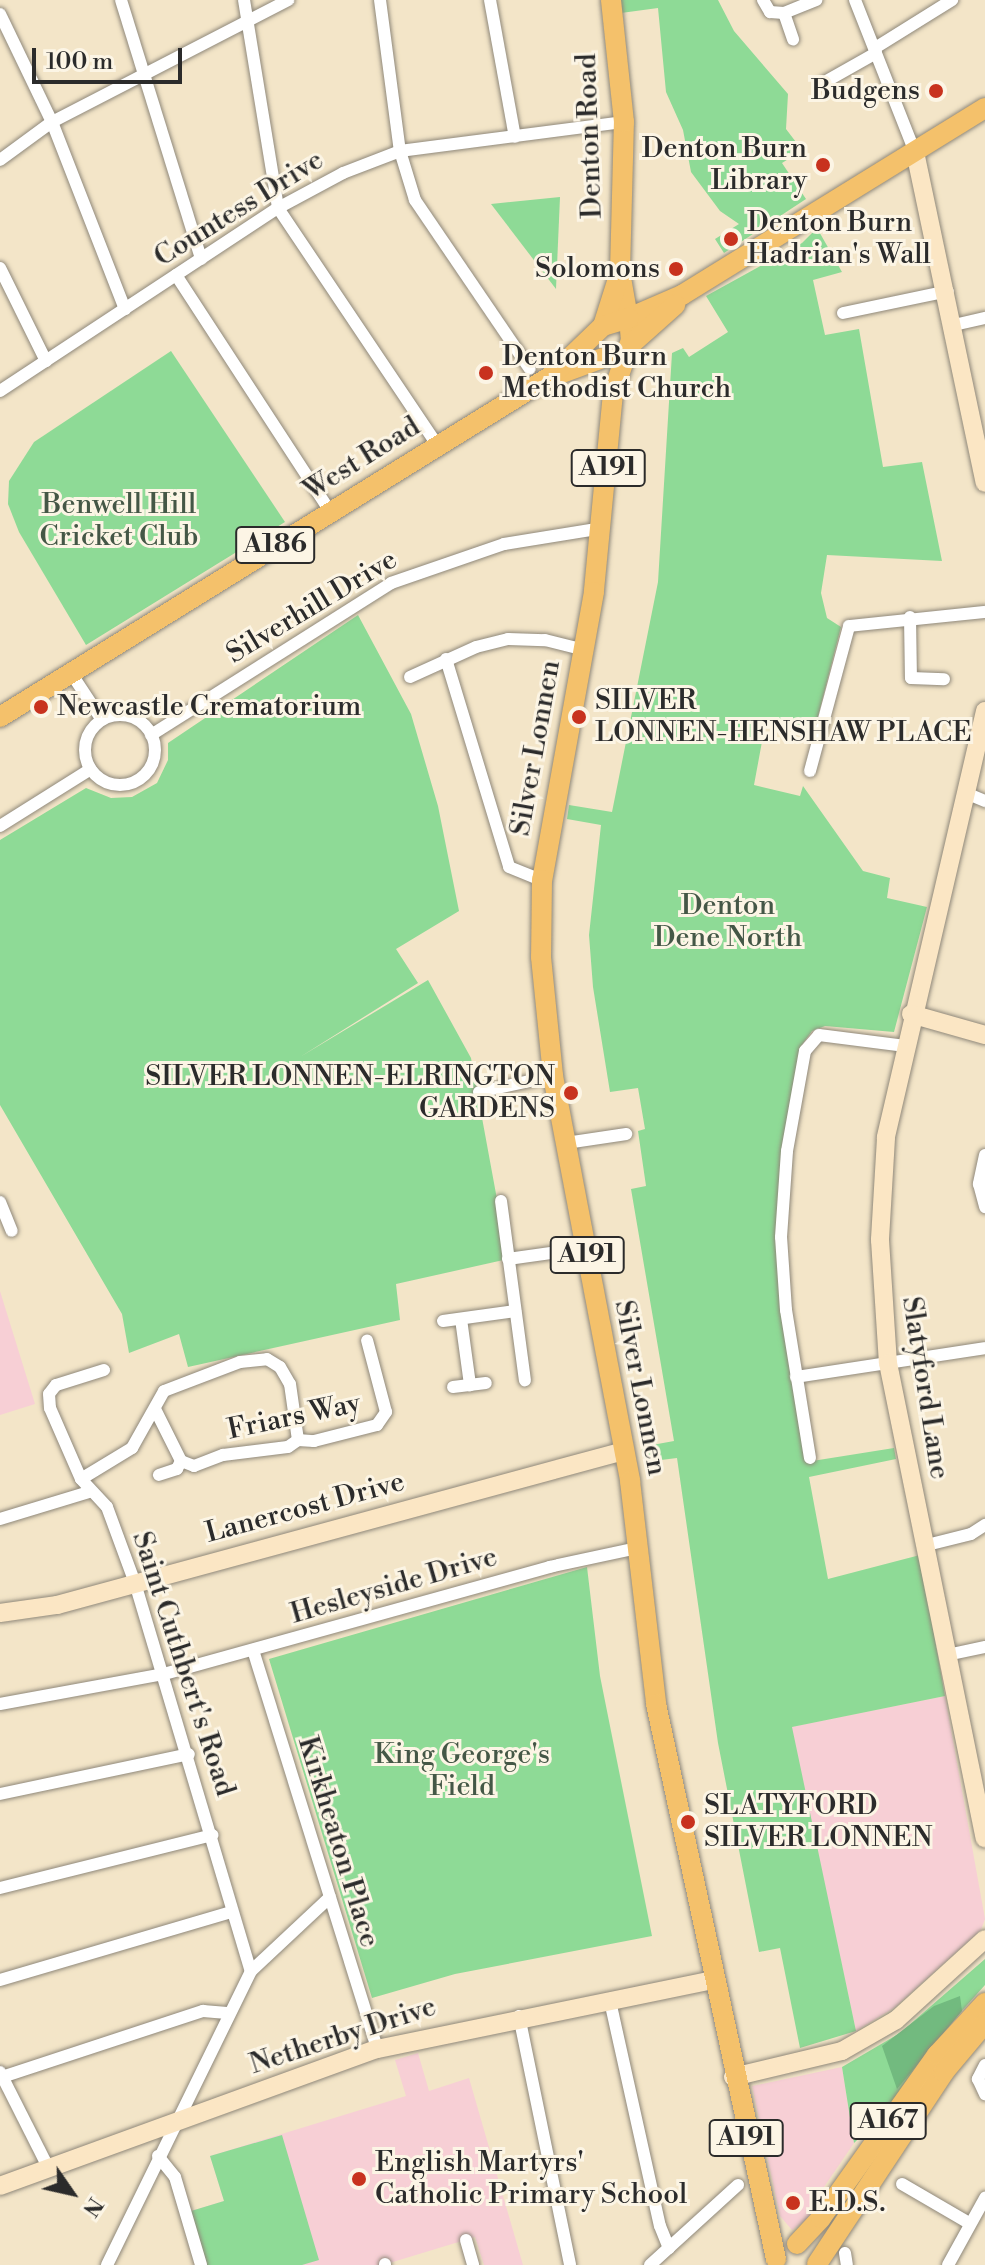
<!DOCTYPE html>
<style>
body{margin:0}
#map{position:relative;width:985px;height:2265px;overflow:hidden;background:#f3e5c8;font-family:"Libre Bodoni",serif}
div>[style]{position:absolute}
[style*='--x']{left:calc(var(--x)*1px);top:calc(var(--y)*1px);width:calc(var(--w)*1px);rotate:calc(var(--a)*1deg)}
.built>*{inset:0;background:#f7cfd5}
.green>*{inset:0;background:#8eda96}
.forest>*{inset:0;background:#72ba7f}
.roads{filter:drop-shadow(0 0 2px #8f887a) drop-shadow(0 0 2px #8f887a)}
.street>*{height:12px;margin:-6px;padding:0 6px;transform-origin:6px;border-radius:6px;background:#fff}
.street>.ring{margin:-6px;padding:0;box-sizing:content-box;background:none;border:12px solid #fff;border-radius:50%}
.secondary>*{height:18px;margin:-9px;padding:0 9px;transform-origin:9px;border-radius:9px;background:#fbe6c4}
.primary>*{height:20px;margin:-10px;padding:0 10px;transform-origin:10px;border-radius:10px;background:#f4c16b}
.dots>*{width:22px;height:22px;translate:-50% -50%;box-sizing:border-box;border:4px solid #fcf5e5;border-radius:50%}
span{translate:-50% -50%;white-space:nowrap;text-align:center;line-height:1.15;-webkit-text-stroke:6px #fcf5e5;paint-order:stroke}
.shield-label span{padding:2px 6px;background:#fcf5e5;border:2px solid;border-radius:6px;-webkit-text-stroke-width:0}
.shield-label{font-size:26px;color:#2b2b2b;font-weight:700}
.poi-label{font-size:28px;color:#2b2b2b}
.right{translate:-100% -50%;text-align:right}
.left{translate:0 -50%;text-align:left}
.street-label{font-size:28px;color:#2b2b2b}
.park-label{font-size:28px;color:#445746}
.north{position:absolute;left:32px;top:2153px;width:80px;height:80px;-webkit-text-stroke:6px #fcf5e5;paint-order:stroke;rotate:124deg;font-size:22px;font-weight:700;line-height:32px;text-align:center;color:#2b2b2b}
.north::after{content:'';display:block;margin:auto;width:28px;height:36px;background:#2b2b2b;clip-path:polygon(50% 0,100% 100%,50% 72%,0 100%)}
.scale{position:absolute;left:32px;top:48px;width:150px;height:36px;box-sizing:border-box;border:4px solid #2b2b2b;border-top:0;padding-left:10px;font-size:24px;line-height:28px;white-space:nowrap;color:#2b2b2b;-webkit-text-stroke:6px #fcf5e5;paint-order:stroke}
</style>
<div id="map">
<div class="built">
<i style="clip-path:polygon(0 1291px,35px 1404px,0 1415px)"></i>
<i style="clip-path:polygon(945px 1696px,985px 1919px,981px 1930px,894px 2008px,856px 2031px,791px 1727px)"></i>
<i style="clip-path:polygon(418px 2053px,429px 2091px,469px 2078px,523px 2265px,484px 2265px,475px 2237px,383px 2265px,207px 2265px,191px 2211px,224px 2201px,210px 2156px,406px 2096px,395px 2060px)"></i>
<i style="clip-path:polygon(842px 2067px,854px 2143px,822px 2190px,827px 2194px,813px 2215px,792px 2230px,780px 2216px,752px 2086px)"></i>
</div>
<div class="green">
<i style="clip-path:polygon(618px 0,718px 0,734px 31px,788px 94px,786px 129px,799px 146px,798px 153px,782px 163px,806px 199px,724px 253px,715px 239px,739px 224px,720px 211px,691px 172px,683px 130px,666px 92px,658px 8px,621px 13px)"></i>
<i style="clip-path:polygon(560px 197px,556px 289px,491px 204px)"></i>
<i style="clip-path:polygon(817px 228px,842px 272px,813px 280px,825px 335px,859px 329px,883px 467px,922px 462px,942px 561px,827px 555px,821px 593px,827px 618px,841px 627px,814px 732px,766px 720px,754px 785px,800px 796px,803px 786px,863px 871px,890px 878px,887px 898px,927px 907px,894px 1032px,825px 1026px,812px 1031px,801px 1046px,781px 1167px,782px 1311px,806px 1462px,894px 1448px,896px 1459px,809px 1477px,828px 1579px,920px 1555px,945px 1696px,792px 1727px,856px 2031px,800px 2048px,780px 1948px,759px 1952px,718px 1743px,677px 1458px,645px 1462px,641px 1447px,674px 1441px,631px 1189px,646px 1186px,638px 1131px,645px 1129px,638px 1088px,610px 1092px,593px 987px,589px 935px,601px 825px,567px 819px,569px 805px,612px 812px,658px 582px,672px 353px,683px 348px,689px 357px,728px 332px,706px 296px,802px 243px)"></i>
<i style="clip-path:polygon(171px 351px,285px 522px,86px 645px,19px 532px,8px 504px,9px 481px,34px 442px)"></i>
<i style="clip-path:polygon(358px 615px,411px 714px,438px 806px,459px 911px,396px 949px,418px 983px,300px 1057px,428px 980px,471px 1058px,508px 1259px,396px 1284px,400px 1320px,188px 1367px,179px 1334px,129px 1353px,122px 1314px,0 1105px,0 840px,86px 788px,111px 798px,132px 797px,157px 783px,168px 760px,168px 743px)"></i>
<i style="clip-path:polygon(587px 1567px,600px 1676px,652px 1936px,455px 1974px,372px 1998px,269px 1659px)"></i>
<i style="clip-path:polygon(985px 1959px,985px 1985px,933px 2043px,884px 2114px,854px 2143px,842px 2067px,900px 2033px)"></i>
<i style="clip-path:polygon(282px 2135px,319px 2260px,302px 2265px,207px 2265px,191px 2211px,224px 2201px,210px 2156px)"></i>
</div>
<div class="forest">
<i style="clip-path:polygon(960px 1996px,962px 2011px,897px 2089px,882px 2046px,934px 2006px)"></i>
</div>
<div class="roads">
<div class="street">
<i style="--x:121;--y:0;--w:271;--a:72.8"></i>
<i style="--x:244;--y:0;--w:211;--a:80.7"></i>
<i style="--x:278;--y:208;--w:285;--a:56.1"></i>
<i style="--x:380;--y:0;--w:152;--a:82.5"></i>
<i style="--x:400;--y:151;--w:51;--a:73"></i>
<i style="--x:415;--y:200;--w:204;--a:55.8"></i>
<i style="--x:490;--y:0;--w:139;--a:79.7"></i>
<i style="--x:763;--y:0;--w:14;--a:60"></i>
<i style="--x:770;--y:12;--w:14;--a:4"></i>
<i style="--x:784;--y:13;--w:28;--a:71"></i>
<i style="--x:855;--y:0;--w:163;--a:68.5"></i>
<i style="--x:784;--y:13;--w:35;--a:-22"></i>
<i style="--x:0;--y:14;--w:120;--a:64.3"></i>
<i style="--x:52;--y:122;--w:201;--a:68.7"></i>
<i style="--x:875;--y:48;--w:91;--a:-31.9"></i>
<i style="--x:823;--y:83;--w:61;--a:-29.5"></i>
<i style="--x:0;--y:160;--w:64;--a:-36.2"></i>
<i style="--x:52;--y:122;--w:266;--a:-27.3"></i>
<i style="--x:0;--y:268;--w:104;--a:63.7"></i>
<i style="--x:176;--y:275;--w:282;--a:56.9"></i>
<i style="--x:843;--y:313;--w:107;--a:-11.8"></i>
<i style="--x:954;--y:325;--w:32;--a:-13"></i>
<i style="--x:0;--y:391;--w:333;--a:-33.4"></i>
<i style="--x:278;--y:208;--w:74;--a:-28.3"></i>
<i style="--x:343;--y:173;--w:61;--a:-21.1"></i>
<i style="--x:400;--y:151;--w:226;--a:-7.4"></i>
<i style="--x:910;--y:617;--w:61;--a:89.1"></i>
<i style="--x:911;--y:678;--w:33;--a:2"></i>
<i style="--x:446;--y:659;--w:217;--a:73.1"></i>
<i style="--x:509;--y:867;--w:35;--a:22"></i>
<i style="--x:71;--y:673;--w:56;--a:56.6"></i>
<i style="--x:410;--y:677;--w:72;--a:-24.4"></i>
<i style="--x:476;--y:647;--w:33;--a:-14"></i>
<i style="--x:508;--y:639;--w:37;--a:2"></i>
<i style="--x:545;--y:640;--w:37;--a:14"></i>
<i class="ring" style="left:85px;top:715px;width:58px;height:58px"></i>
<i style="--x:151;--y:735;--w:284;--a:-32.3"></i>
<i style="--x:391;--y:583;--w:120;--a:-19"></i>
<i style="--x:504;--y:544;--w:100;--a:-9.2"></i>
<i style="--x:810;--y:771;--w:150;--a:-74.9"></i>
<i style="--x:849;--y:626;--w:137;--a:-5.9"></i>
<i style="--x:966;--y:793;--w:21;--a:23"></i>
<i style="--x:0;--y:826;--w:107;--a:-32.1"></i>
<i style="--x:479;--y:1092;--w:76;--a:-12.2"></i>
<i style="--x:566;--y:1143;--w:61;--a:-8.5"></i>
<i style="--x:985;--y:1155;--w:30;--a:102"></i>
<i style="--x:979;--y:1184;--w:24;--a:75"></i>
<i style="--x:501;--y:1201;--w:181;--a:82.4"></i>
<i style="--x:0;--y:1202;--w:31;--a:68"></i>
<i style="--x:508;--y:1259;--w:79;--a:-8"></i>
<i style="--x:461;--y:1319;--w:67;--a:82.2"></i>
<i style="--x:443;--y:1321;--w:73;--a:-7.9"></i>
<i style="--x:104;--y:1370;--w:50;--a:162.6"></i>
<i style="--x:56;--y:1385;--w:11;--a:128"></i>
<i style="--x:49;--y:1394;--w:14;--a:86"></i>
<i style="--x:50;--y:1408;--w:77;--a:66.4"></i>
<i style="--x:81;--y:1479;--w:38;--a:47"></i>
<i style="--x:107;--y:1507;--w:81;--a:69.8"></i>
<i style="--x:135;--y:1583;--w:405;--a:73.4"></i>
<i style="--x:796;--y:1377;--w:191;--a:-8.7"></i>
<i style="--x:453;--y:1387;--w:33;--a:-7"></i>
<i style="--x:155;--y:1409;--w:58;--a:63.4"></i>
<i style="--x:181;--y:1461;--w:9;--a:117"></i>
<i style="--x:177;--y:1469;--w:19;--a:162"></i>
<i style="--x:810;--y:1458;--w:150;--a:-99.2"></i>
<i style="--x:786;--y:1310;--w:73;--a:-93.9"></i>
<i style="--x:781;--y:1237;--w:86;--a:-86"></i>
<i style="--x:787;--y:1151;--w:102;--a:-79.8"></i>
<i style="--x:805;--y:1051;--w:21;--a:-49"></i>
<i style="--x:819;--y:1035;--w:87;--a:7.3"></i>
<i style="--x:181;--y:1461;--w:14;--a:21"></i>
<i style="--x:194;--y:1466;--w:31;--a:-21"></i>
<i style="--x:223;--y:1455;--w:65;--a:-7"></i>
<i style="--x:288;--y:1447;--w:12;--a:-35"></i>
<i style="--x:298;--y:1440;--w:16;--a:4"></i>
<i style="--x:314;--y:1441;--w:65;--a:-14.3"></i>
<i style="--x:377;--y:1425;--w:16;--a:-55"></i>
<i style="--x:386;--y:1412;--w:74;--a:-104.8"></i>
<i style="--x:81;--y:1479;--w:60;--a:-31.3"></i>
<i style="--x:132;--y:1448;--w:65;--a:-60.7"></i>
<i style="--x:164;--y:1391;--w:81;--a:-20.9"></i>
<i style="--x:240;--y:1362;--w:27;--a:-6"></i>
<i style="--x:267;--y:1359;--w:15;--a:32"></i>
<i style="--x:280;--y:1367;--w:20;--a:60"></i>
<i style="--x:290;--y:1384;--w:57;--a:81.9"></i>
<i style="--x:0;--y:1519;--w:93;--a:-16.9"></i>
<i style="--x:923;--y:1546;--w:49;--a:-14"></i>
<i style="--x:971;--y:1534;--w:17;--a:-33"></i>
<i style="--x:253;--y:1650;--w:418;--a:72.7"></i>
<i style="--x:947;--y:1655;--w:39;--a:-12"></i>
<i style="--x:0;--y:1704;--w:167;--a:-10.4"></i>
<i style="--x:164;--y:1674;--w:400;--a:-15.5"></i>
<i style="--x:549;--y:1567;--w:91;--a:-12.1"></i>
<i style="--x:0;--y:1794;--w:193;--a:-11.9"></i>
<i style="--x:0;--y:1888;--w:219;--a:-14"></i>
<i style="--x:0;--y:1980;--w:241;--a:-16.4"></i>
<i style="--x:610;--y:2001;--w:230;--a:77.5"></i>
<i style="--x:660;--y:2226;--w:24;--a:68"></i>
<i style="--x:519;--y:2016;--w:254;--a:78.4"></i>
<i style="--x:985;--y:2065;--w:16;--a:117"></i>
<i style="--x:978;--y:2079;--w:17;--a:65"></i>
<i style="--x:0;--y:2072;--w:106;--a:63.2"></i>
<i style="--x:2;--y:2077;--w:212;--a:-18.2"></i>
<i style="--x:203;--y:2011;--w:24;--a:5"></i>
<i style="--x:158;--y:2156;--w:27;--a:51"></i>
<i style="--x:175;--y:2177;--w:92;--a:73.5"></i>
<i style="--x:902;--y:2184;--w:78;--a:30.2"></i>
<i style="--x:466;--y:2240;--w:26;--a:74"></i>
<i style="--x:845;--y:2253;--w:12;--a:81"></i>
<i style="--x:385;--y:2264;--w:1;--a:90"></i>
<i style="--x:107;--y:2265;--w:327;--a:-63.9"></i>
<i style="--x:251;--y:1971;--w:108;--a:-43.1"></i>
<i style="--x:650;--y:2265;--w:119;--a:-42.3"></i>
<i style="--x:948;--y:2265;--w:77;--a:-61.1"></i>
</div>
<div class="secondary">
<i style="--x:915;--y:152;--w:338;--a:78.1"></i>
<i style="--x:985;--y:711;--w:438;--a:103.1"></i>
<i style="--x:886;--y:1138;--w:102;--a:93.4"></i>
<i style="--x:880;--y:1240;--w:123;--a:86.3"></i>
<i style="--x:888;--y:1363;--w:485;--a:78.5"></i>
<i style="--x:911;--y:1014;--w:77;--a:15.8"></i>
<i style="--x:0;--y:1613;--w:58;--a:-8"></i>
<i style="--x:57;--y:1605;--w:588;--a:-15.2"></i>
<i style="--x:733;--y:2077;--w:112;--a:-13.4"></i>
<i style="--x:842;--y:2051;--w:62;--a:-29.9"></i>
<i style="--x:896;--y:2020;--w:120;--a:-42.3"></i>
<i style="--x:0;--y:2186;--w:401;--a:-20"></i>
<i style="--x:377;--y:2049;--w:344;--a:-11.6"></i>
</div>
<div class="primary">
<i style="--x:620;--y:272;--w:47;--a:80.1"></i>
<i style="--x:629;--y:318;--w:22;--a:85"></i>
<i style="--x:631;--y:340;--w:56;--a:108.8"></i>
<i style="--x:613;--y:393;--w:200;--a:95.5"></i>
<i style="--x:594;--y:592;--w:293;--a:100.2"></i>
<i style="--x:542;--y:880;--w:77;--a:90.7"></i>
<i style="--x:541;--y:957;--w:120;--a:84.2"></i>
<i style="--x:553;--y:1076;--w:412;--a:79.2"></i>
<i style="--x:630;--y:1481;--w:225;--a:83.3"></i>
<i style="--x:656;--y:1704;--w:568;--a:77.8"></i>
<i style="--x:629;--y:318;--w:58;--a:-23.5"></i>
<i style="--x:682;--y:295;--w:356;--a:-31.7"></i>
<i style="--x:603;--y:326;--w:57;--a:-72.5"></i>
<i style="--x:620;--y:272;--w:150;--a:-88.5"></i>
<i style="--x:624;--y:122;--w:123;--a:-96.1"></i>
<i style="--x:629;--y:346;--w:62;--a:-41.7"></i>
<i style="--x:559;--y:374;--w:47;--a:-20"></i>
<i style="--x:0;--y:717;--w:648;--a:-31.75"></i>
<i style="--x:551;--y:376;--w:72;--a:-43.9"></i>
<i style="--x:603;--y:326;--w:27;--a:-17"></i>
<i style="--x:797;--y:2244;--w:35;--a:-47"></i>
<i style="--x:821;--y:2218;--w:200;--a:-54.6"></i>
<i style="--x:937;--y:2055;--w:71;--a:-47.3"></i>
<i style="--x:817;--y:2264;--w:230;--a:-56.5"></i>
<i style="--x:944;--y:2072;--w:64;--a:-50.1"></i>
</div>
</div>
<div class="dots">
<i style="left:936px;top:91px;background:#c8321e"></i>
<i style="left:823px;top:165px;background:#c8321e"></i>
<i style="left:731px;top:239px;background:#c8321e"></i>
<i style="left:676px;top:269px;background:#c8321e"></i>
<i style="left:486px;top:373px;background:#c8321e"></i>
<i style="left:41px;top:707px;background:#c8321e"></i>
<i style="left:579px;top:717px;background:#c8321e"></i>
<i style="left:571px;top:1093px;background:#c8321e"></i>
<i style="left:688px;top:1822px;background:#c8321e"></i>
<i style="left:359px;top:2179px;background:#c8321e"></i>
<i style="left:793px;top:2203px;background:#c8321e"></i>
</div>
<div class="shield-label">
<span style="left:608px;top:468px">A191</span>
<span style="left:275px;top:545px">A186</span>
<span style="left:587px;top:1255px">A191</span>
<span style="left:888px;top:2121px">A167</span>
<span style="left:746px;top:2138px">A191</span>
</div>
<div class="poi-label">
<span class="right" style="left:920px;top:91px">Budgens</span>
<span class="right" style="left:807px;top:165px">Denton Burn<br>Library</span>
<span class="left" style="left:747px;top:239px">Denton Burn<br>Hadrian's Wall</span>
<span class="right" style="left:660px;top:269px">Solomons</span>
<span class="left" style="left:502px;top:373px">Denton Burn<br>Methodist Church</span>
<span class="left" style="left:595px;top:717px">SILVER<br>LONNEN-HENSHAW PLACE</span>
<span class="left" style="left:57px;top:707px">Newcastle Crematorium</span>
<span class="right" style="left:555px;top:1093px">SILVER LONNEN-ELRINGTON<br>GARDENS</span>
<span class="left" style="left:704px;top:1822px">SLATYFORD<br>SILVER LONNEN</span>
<span class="left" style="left:375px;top:2179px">English Martyrs'<br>Catholic Primary School</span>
<span class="left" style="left:809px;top:2203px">E.D.S.</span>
</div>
<div class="street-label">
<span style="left:590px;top:136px;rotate:-92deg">Denton Road</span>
<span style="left:239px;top:209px;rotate:-32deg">Countess Drive</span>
<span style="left:362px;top:459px;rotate:-32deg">West Road</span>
<span style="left:312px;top:607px;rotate:-31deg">Silverhill Drive</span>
<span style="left:536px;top:748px;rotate:-80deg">Silver Lonnen</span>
<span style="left:640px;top:1388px;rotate:79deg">Silver Lonnen</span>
<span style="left:925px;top:1388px;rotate:81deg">Slatyford Lane</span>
<span style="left:294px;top:1417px;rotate:-12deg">Friars Way</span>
<span style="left:305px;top:1508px;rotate:-15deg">Lanercost Drive</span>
<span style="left:394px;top:1586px;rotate:-16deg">Hesleyside Drive</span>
<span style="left:183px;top:1664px;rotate:72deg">Saint Cuthbert's Road</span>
<span style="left:338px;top:1842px;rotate:73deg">Kirkheaton Place</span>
<span style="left:343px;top:2036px;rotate:-18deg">Netherby Drive</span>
</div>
<div class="park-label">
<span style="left:119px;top:521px">Benwell Hill<br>Cricket Club</span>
<span style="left:728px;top:922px">Denton<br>Dene North</span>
<span style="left:462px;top:1771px">King George's<br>Field</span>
</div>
<div class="north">N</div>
<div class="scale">100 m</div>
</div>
